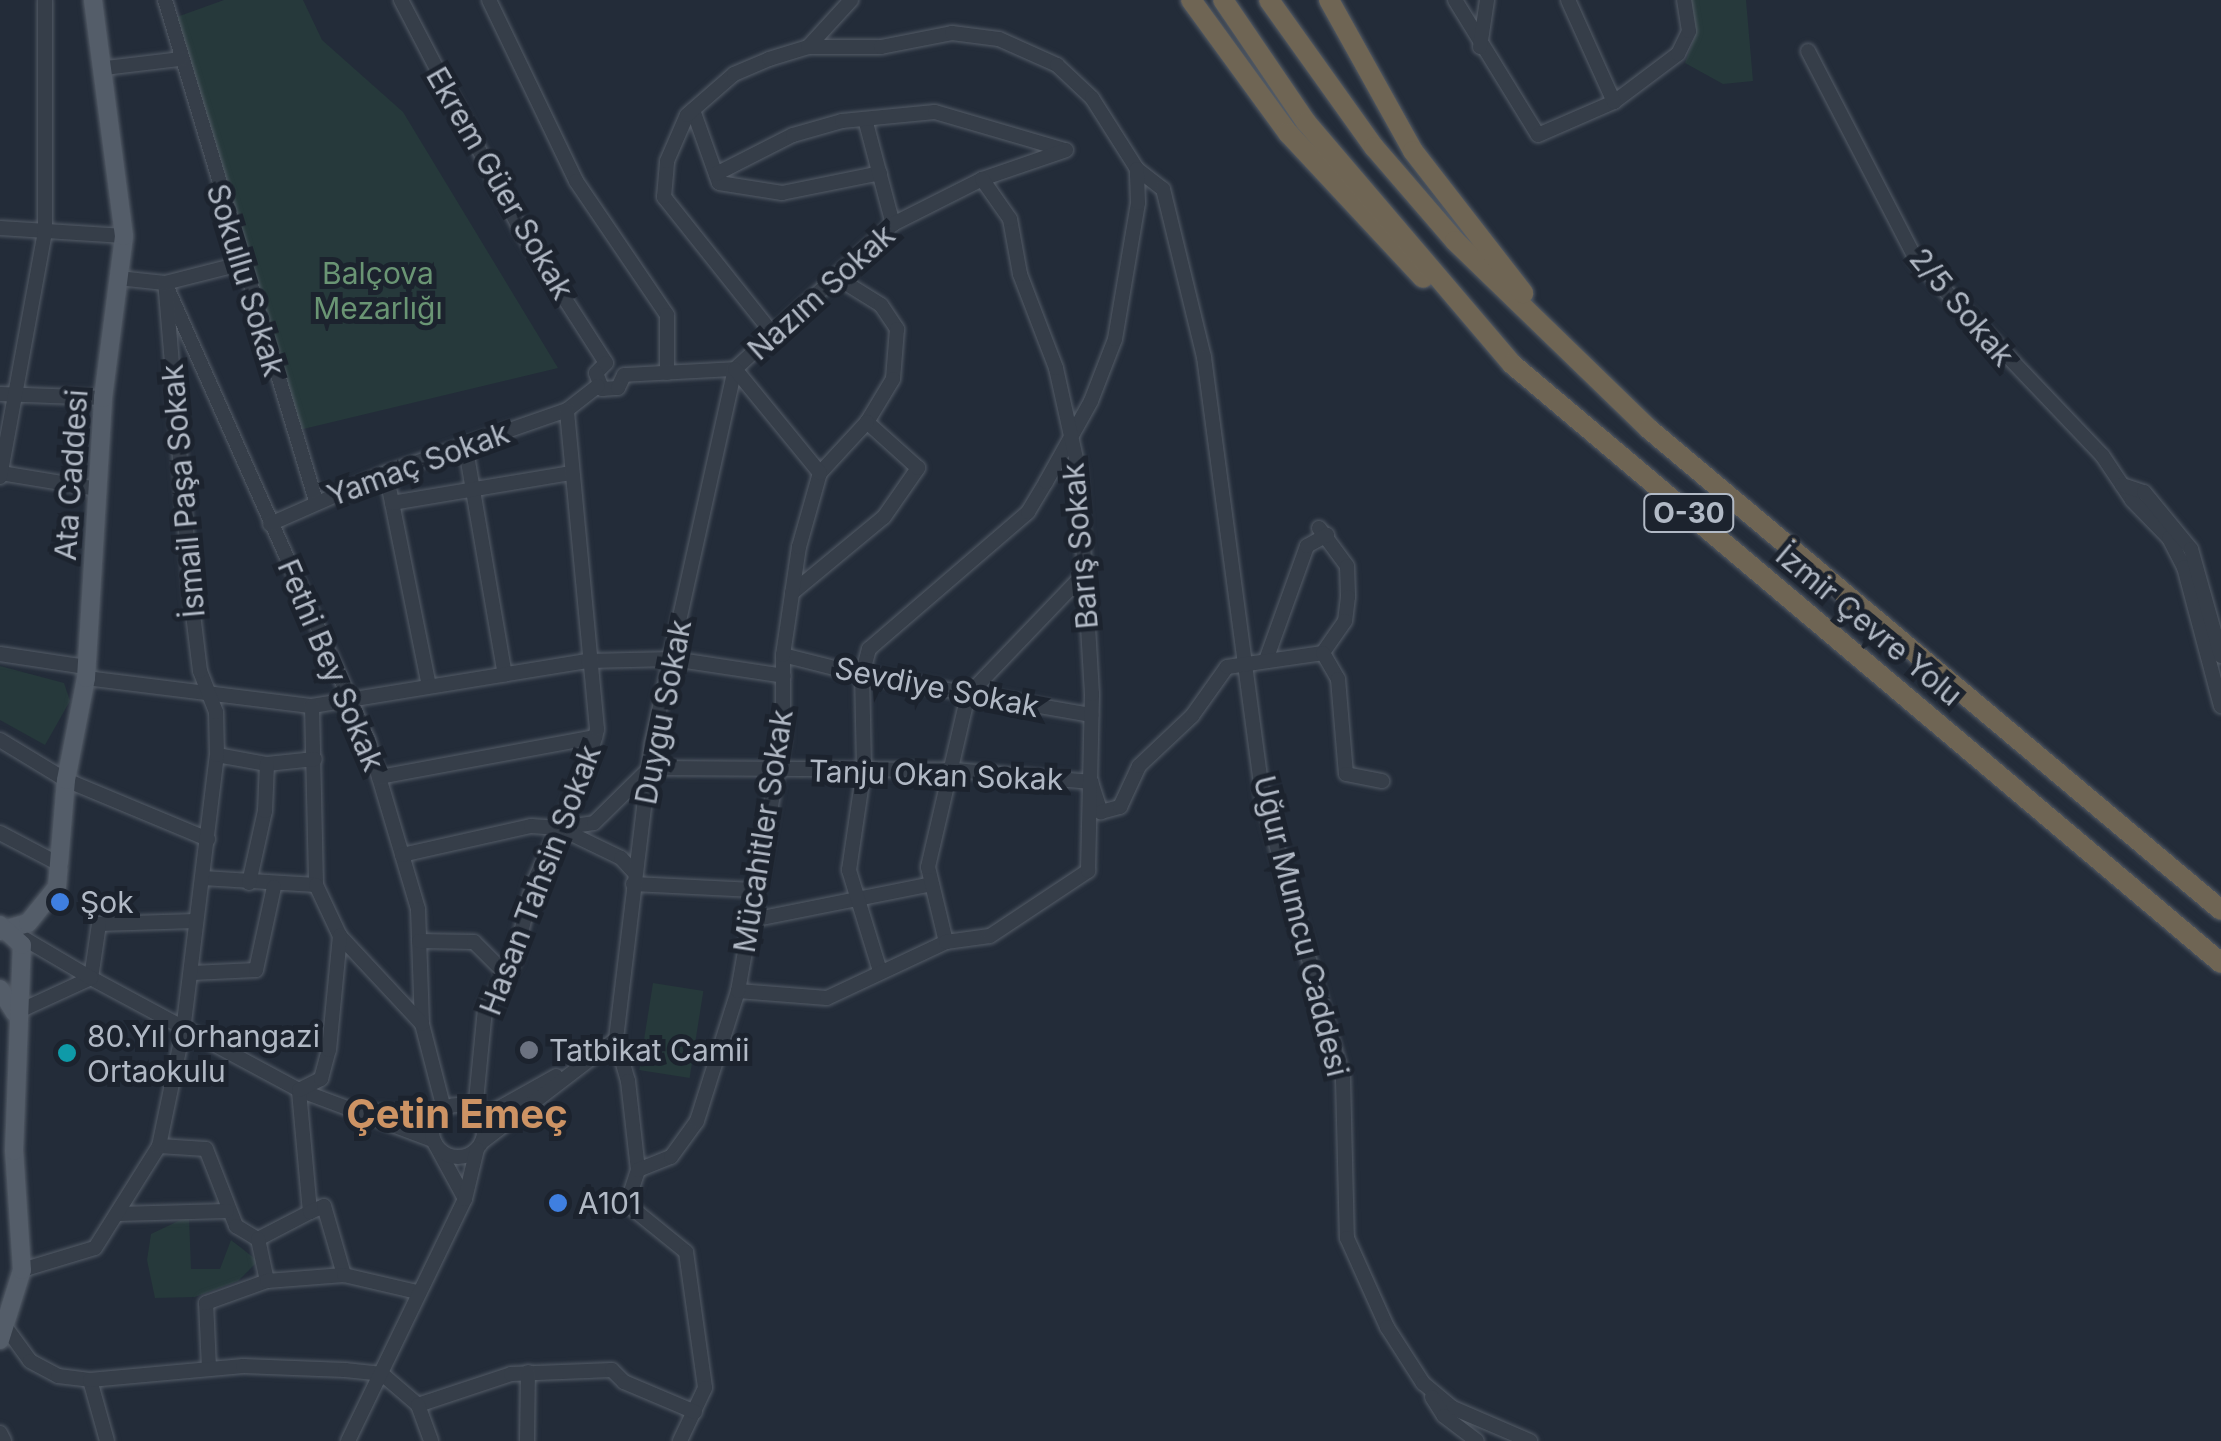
<!DOCTYPE html>
<meta charset="utf-8">
<style>
body{margin:0}
#map{position:relative;width:2221px;height:1441px;overflow:hidden;background:#232c39;font-family:Inter,sans-serif}
div>[style]{position:absolute}
[style*='--x']{left:calc(var(--x)*1px);top:calc(var(--y)*1px);width:calc(var(--w)*1px);rotate:calc(var(--a)*1deg)}
.green>*{inset:0;background:#26393b;transform-origin:0 0}
.roads{filter:drop-shadow(0 0 2px #545c67) drop-shadow(0 0 2px #545c67)}
.minor>*{height:14px;margin:-7px;padding:0 7px;transform-origin:7px;border-radius:7px;background:#363e49}
.minor>.ring{margin:-7px;padding:0;box-sizing:content-box;background:none;border:14px solid #363e49;border-radius:50%}
.major>*{height:18px;margin:-9px;padding:0 9px;transform-origin:9px;border-radius:9px;background:#545d69}
.highway>*{height:20px;margin:-10px;padding:0 10px;transform-origin:10px;border-radius:10px;background:#6f6554}
.dots>*{width:28px;height:28px;translate:-50% -50%;box-sizing:border-box;border:5px solid #1c232e;border-radius:50%}
span{translate:-50% -50%;white-space:nowrap;text-align:center;line-height:1.15;-webkit-text-stroke:10px #1c232e;paint-order:stroke}
.shield-label span{padding:2px 8px;background:#1c232e;border:2px solid;border-radius:8px;-webkit-text-stroke-width:0}
.shield-label{font-size:28px;color:#b1b9c5;font-weight:700}
.street-label{font-size:30px;color:#b1b9c5}
.park-label{font-size:30px;color:#6a9574}
.poi-label{font-size:30px;color:#b1b9c5}
.left{translate:0 -50%;text-align:left}
.district-label{font-size:40px;color:#cd9364;font-weight:700}
</style>
<div id="map">
<div class="green">
<i style="clip-path:polygon(224px 0,303px 0,322px 40px,403px 112px,558px 368px,299px 430px,174px 18px)"></i>
<i style="clip-path:polygon(1691px 0,1746px 0,1753px 81px,1723px 84px,1685px 63px,1696px 33px)"></i>
<i style="clip-path:polygon(0 666px,64px 683px,70px 701px,45px 745px,0 720px)"></i>
<i style="left:653px;top:983px;width:51px;height:88px;rotate:9deg"></i>
<i style="clip-path:polygon(189px 1216px,191px 1269px,220px 1269px,231px 1240px,258px 1261px,238px 1281px,195px 1297px,155px 1298px,147px 1260px,151px 1234px)"></i>
</div>
<div class="roads">
<div class="minor">
<i style="--x:165;--y:0;--w:523;--a:73.23"></i>
<i style="--x:401;--y:0;--w:258;--a:62.5"></i>
<i style="--x:520;--y:229;--w:159;--a:57.3"></i>
<i style="--x:489;--y:0;--w:201;--a:64.3"></i>
<i style="--x:576;--y:181;--w:162;--a:55.8"></i>
<i style="--x:667;--y:315;--w:58;--a:90"></i>
<i style="--x:1455;--y:0;--w:158;--a:58.4"></i>
<i style="--x:1538;--y:135;--w:83;--a:-23.5"></i>
<i style="--x:1614;--y:102;--w:80;--a:-36.9"></i>
<i style="--x:1678;--y:54;--w:25;--a:-64"></i>
<i style="--x:1689;--y:31;--w:31;--a:-99"></i>
<i style="--x:1568;--y:0;--w:112;--a:65.7"></i>
<i style="--x:808;--y:47;--w:64;--a:-47.5"></i>
<i style="--x:1480;--y:47;--w:48;--a:-81.5"></i>
<i style="--x:1808;--y:51;--w:237;--a:62.6"></i>
<i style="--x:1917;--y:261;--w:268;--a:46.4"></i>
<i style="--x:2102;--y:455;--w:54;--a:56.3"></i>
<i style="--x:2132;--y:500;--w:53;--a:45.8"></i>
<i style="--x:2169;--y:538;--w:33;--a:63"></i>
<i style="--x:2184;--y:567;--w:144;--a:75.1"></i>
<i style="--x:105;--y:68;--w:76;--a:-6.8"></i>
<i style="--x:693;--y:110;--w:77;--a:70.4"></i>
<i style="--x:719;--y:183;--w:64;--a:9"></i>
<i style="--x:782;--y:193;--w:100;--a:-11.5"></i>
<i style="--x:865;--y:119;--w:109;--a:75.1"></i>
<i style="--x:716;--y:174;--w:86;--a:-26.9"></i>
<i style="--x:793;--y:135;--w:51;--a:-15.9"></i>
<i style="--x:842;--y:121;--w:93;--a:-5.5"></i>
<i style="--x:935;--y:112;--w:135;--a:16.3"></i>
<i style="--x:0;--y:228;--w:124;--a:3.7"></i>
<i style="--x:836;--y:277;--w:53;--a:31.9"></i>
<i style="--x:881;--y:305;--w:29;--a:56"></i>
<i style="--x:897;--y:329;--w:50;--a:94.6"></i>
<i style="--x:893;--y:379;--w:50;--a:121.2"></i>
<i style="--x:118;--y:278;--w:47;--a:6.1"></i>
<i style="--x:165;--y:283;--w:500;--a:66.05"></i>
<i style="--x:368;--y:740;--w:176;--a:73.5"></i>
<i style="--x:418;--y:909;--w:115;--a:88"></i>
<i style="--x:422;--y:1024;--w:88;--a:75.5"></i>
<i style="--x:773;--y:334;--w:175;--a:-128.5"></i>
<i style="--x:664;--y:197;--w:36;--a:-85"></i>
<i style="--x:667;--y:161;--w:50;--a:-66.5"></i>
<i style="--x:687;--y:115;--w:62;--a:-41.1"></i>
<i style="--x:734;--y:74;--w:38;--a:-23"></i>
<i style="--x:769;--y:59;--w:41;--a:-17.1"></i>
<i style="--x:808;--y:47;--w:73;--a:0"></i>
<i style="--x:881;--y:47;--w:72;--a:-11.2"></i>
<i style="--x:952;--y:33;--w:47;--a:7.3"></i>
<i style="--x:999;--y:39;--w:64;--a:24.1"></i>
<i style="--x:1057;--y:65;--w:48;--a:43.3"></i>
<i style="--x:1092;--y:98;--w:84;--a:57.6"></i>
<i style="--x:1137;--y:169;--w:33;--a:38"></i>
<i style="--x:1163;--y:189;--w:173;--a:76.3"></i>
<i style="--x:1204;--y:357;--w:445;--a:82.4"></i>
<i style="--x:1263;--y:798;--w:292;--a:74.1"></i>
<i style="--x:1343;--y:1079;--w:159;--a:88.6"></i>
<i style="--x:1347;--y:1238;--w:98;--a:65.8"></i>
<i style="--x:1387;--y:1327;--w:67;--a:57.3"></i>
<i style="--x:1423;--y:1383;--w:39;--a:40"></i>
<i style="--x:1453;--y:1408;--w:84;--a:23.2"></i>
<i style="--x:606;--y:363;--w:14;--a:135"></i>
<i style="--x:596;--y:373;--w:17;--a:69"></i>
<i style="--x:602;--y:389;--w:16;--a:-4"></i>
<i style="--x:618;--y:388;--w:14;--a:-65"></i>
<i style="--x:624;--y:375;--w:111;--a:-3.1"></i>
<i style="--x:735;--y:369;--w:214;--a:-42.5"></i>
<i style="--x:893;--y:224;--w:100;--a:-26.8"></i>
<i style="--x:982;--y:179;--w:89;--a:-19"></i>
<i style="--x:0;--y:394;--w:103;--a:2.2"></i>
<i style="--x:465;--y:444;--w:234;--a:80.2"></i>
<i style="--x:1;--y:473;--w:98;--a:9.4"></i>
<i style="--x:386;--y:473;--w:217;--a:78.6"></i>
<i style="--x:0;--y:477;--w:250;--a:-79.6"></i>
<i style="--x:45;--y:231;--w:231;--a:-90"></i>
<i style="--x:2122;--y:485;--w:23;--a:18"></i>
<i style="--x:2144;--y:492;--w:74;--a:50.5"></i>
<i style="--x:2191;--y:549;--w:111;--a:74.3"></i>
<i style="--x:392;--y:503;--w:182;--a:-9.5"></i>
<i style="--x:270;--y:524;--w:127;--a:-23.7"></i>
<i style="--x:386;--y:473;--w:192;--a:-19.2"></i>
<i style="--x:567;--y:410;--w:39;--a:-38"></i>
<i style="--x:1319;--y:528;--w:47;--a:53.6"></i>
<i style="--x:1347;--y:566;--w:31;--a:88"></i>
<i style="--x:1348;--y:597;--w:24;--a:97"></i>
<i style="--x:1345;--y:621;--w:39;--a:125"></i>
<i style="--x:792;--y:593;--w:119;--a:-39.6"></i>
<i style="--x:884;--y:517;--w:60;--a:-55.2"></i>
<i style="--x:918;--y:468;--w:69;--a:-138"></i>
<i style="--x:867;--y:422;--w:69;--a:132.7"></i>
<i style="--x:0;--y:654;--w:87;--a:8.6"></i>
<i style="--x:783;--y:655;--w:81;--a:14.2"></i>
<i style="--x:862;--y:675;--w:233;--a:9.9"></i>
<i style="--x:1266;--y:660;--w:121;--a:-70.2"></i>
<i style="--x:1307;--y:546;--w:23;--a:-29"></i>
<i style="--x:86;--y:678;--w:228;--a:7.1"></i>
<i style="--x:312;--y:706;--w:280;--a:-9.3"></i>
<i style="--x:588;--y:661;--w:85;--a:-1.3"></i>
<i style="--x:673;--y:659;--w:112;--a:8.7"></i>
<i style="--x:312;--y:706;--w:179;--a:88.7"></i>
<i style="--x:0;--y:740;--w:77;--a:31.2"></i>
<i style="--x:66;--y:780;--w:154;--a:22.6"></i>
<i style="--x:217;--y:755;--w:51;--a:10.2"></i>
<i style="--x:267;--y:764;--w:48;--a:-5.9"></i>
<i style="--x:379;--y:777;--w:220;--a:-10.5"></i>
<i style="--x:559;--y:828;--w:35;--a:-8"></i>
<i style="--x:594;--y:823;--w:78;--a:-44.5"></i>
<i style="--x:650;--y:768;--w:304;--a:0.4"></i>
<i style="--x:954;--y:770;--w:138;--a:5"></i>
<i style="--x:1091;--y:782;--w:32;--a:72"></i>
<i style="--x:1101;--y:812;--w:20;--a:-15"></i>
<i style="--x:1120;--y:807;--w:45;--a:-65.1"></i>
<i style="--x:1139;--y:766;--w:73;--a:-43.3"></i>
<i style="--x:1192;--y:716;--w:60;--a:-54.5"></i>
<i style="--x:1227;--y:667;--w:97;--a:-8.3"></i>
<i style="--x:1323;--y:653;--w:30;--a:60"></i>
<i style="--x:1338;--y:679;--w:95;--a:85.2"></i>
<i style="--x:1346;--y:774;--w:37;--a:11"></i>
<i style="--x:0;--y:833;--w:69;--a:27.7"></i>
<i style="--x:402;--y:855;--w:132;--a:-12.7"></i>
<i style="--x:531;--y:826;--w:28;--a:4"></i>
<i style="--x:559;--y:828;--w:69;--a:25.8"></i>
<i style="--x:621;--y:858;--w:19;--a:47"></i>
<i style="--x:203;--y:878;--w:113;--a:3.5"></i>
<i style="--x:316;--y:885;--w:56;--a:64.8"></i>
<i style="--x:340;--y:936;--w:120;--a:47"></i>
<i style="--x:249;--y:883;--w:74;--a:-77.5"></i>
<i style="--x:265;--y:811;--w:47;--a:-87.6"></i>
<i style="--x:633;--y:884;--w:121;--a:2.8"></i>
<i style="--x:754;--y:890;--w:29;--a:84"></i>
<i style="--x:757;--y:919;--w:178;--a:-11.3"></i>
<i style="--x:196;--y:921;--w:97;--a:178.2"></i>
<i style="--x:99;--y:924;--w:55;--a:98.4"></i>
<i style="--x:91;--y:978;--w:236;--a:28.3"></i>
<i style="--x:299;--y:1090;--w:143;--a:20.5"></i>
<i style="--x:433;--y:1140;--w:67;--a:61.5"></i>
<i style="--x:419;--y:941;--w:55;--a:1"></i>
<i style="--x:474;--y:942;--w:45;--a:45"></i>
<i style="--x:946;--y:942;--w:77;--a:-103.5"></i>
<i style="--x:928;--y:867;--w:177;--a:-76.9"></i>
<i style="--x:968;--y:695;--w:166;--a:-46.2"></i>
<i style="--x:880;--y:971;--w:106;--a:-107.1"></i>
<i style="--x:849;--y:870;--w:103;--a:-81.6"></i>
<i style="--x:864;--y:768;--w:93;--a:-91.2"></i>
<i style="--x:862;--y:675;--w:27;--a:-75"></i>
<i style="--x:869;--y:649;--w:210;--a:-40.7"></i>
<i style="--x:1028;--y:512;--w:35;--a:-59"></i>
<i style="--x:1046;--y:482;--w:93;--a:-60.9"></i>
<i style="--x:1091;--y:401;--w:66;--a:-68.8"></i>
<i style="--x:1115;--y:339;--w:138;--a:-80.4"></i>
<i style="--x:1138;--y:203;--w:34;--a:-92"></i>
<i style="--x:192;--y:973;--w:64;--a:-2.7"></i>
<i style="--x:256;--y:970;--w:85;--a:-77.8"></i>
<i style="--x:738;--y:991;--w:89;--a:4.5"></i>
<i style="--x:827;--y:998;--w:132;--a:-25.2"></i>
<i style="--x:946;--y:942;--w:44;--a:-7.8"></i>
<i style="--x:990;--y:936;--w:118;--a:-33.6"></i>
<i style="--x:1088;--y:871;--w:177;--a:-88.7"></i>
<i style="--x:1092;--y:694;--w:222;--a:-93.4"></i>
<i style="--x:1079;--y:472;--w:107;--a:-102.5"></i>
<i style="--x:1056;--y:368;--w:101;--a:-111"></i>
<i style="--x:1020;--y:274;--w:56;--a:-100.3"></i>
<i style="--x:1010;--y:219;--w:49;--a:-125"></i>
<i style="--x:15;--y:1013;--w:84;--a:-24.7"></i>
<i style="--x:91;--y:978;--w:85;--a:-149.5"></i>
<i style="--x:616;--y:1039;--w:44;--a:74.1"></i>
<i style="--x:628;--y:1081;--w:90;--a:83.6"></i>
<i style="--x:638;--y:1170;--w:36;--a:108"></i>
<i style="--x:627;--y:1204;--w:76;--a:39.1"></i>
<i style="--x:686;--y:1252;--w:137;--a:82"></i>
<i style="--x:705;--y:1388;--w:59;--a:115.3"></i>
<i class="ring" style="left:432px;top:1105px;width:38px;height:38px"></i>
<i style="--x:475;--y:1111;--w:102;--a:-84.4"></i>
<i style="--x:485;--y:1009;--w:56;--a:-58.9"></i>
<i style="--x:514;--y:961;--w:79;--a:-76.1"></i>
<i style="--x:533;--y:884;--w:129;--a:-65.2"></i>
<i style="--x:587;--y:767;--w:39;--a:-75"></i>
<i style="--x:597;--y:729;--w:320;--a:-95.4"></i>
<i style="--x:367;--y:1112;--w:70;--a:2.5"></i>
<i style="--x:481;--y:1118;--w:86;--a:-29.2"></i>
<i style="--x:482;--y:1142;--w:169;--a:-37.5"></i>
<i style="--x:616;--y:1039;--w:298;--a:-83.1"></i>
<i style="--x:652;--y:743;--w:383;--a:-77.5"></i>
<i style="--x:159;--y:1146;--w:47;--a:3.7"></i>
<i style="--x:206;--y:1149;--w:83;--a:68.7"></i>
<i style="--x:236;--y:1226;--w:26;--a:31"></i>
<i style="--x:258;--y:1239;--w:59;--a:-27.4"></i>
<i style="--x:310;--y:1212;--w:122;--a:-95.2"></i>
<i style="--x:299;--y:1090;--w:25;--a:-27"></i>
<i style="--x:321;--y:1079;--w:30;--a:-75"></i>
<i style="--x:329;--y:1050;--w:115;--a:-84.5"></i>
<i style="--x:638;--y:1170;--w:35;--a:-22"></i>
<i style="--x:671;--y:1157;--w:44;--a:-54.2"></i>
<i style="--x:697;--y:1121;--w:136;--a:-72.5"></i>
<i style="--x:738;--y:991;--w:257;--a:-79.9"></i>
<i style="--x:783;--y:738;--w:83;--a:-90"></i>
<i style="--x:783;--y:655;--w:109;--a:-81.6"></i>
<i style="--x:799;--y:547;--w:77;--a:-74.2"></i>
<i style="--x:820;--y:473;--w:134;--a:-129.3"></i>
<i style="--x:310;--y:1212;--w:15;--a:-23"></i>
<i style="--x:324;--y:1206;--w:72;--a:73.8"></i>
<i style="--x:118;--y:1214;--w:109;--a:-1.6"></i>
<i style="--x:258;--y:1239;--w:43;--a:77.9"></i>
<i style="--x:22;--y:1270;--w:76;--a:-16.8"></i>
<i style="--x:95;--y:1248;--w:120;--a:-57.9"></i>
<i style="--x:159;--y:1146;--w:117;--a:-78.2"></i>
<i style="--x:183;--y:1031;--w:278;--a:-83"></i>
<i style="--x:217;--y:755;--w:43;--a:-91.3"></i>
<i style="--x:216;--y:712;--w:44;--a:-111.3"></i>
<i style="--x:200;--y:671;--w:57;--a:-97"></i>
<i style="--x:193;--y:614;--w:332;--a:-94.8"></i>
<i style="--x:165;--y:283;--w:77;--a:-14.2"></i>
<i style="--x:7;--y:1329;--w:39;--a:54"></i>
<i style="--x:30;--y:1361;--w:32;--a:28"></i>
<i style="--x:58;--y:1376;--w:32;--a:7"></i>
<i style="--x:90;--y:1380;--w:63;--a:74.4"></i>
<i style="--x:209;--y:1368;--w:65;--a:-92.6"></i>
<i style="--x:206;--y:1303;--w:65;--a:-19.8"></i>
<i style="--x:267;--y:1281;--w:77;--a:-4.5"></i>
<i style="--x:344;--y:1275;--w:75;--a:13.1"></i>
<i style="--x:90;--y:1380;--w:154;--a:-5.2"></i>
<i style="--x:243;--y:1366;--w:102;--a:2.2"></i>
<i style="--x:345;--y:1370;--w:37;--a:6"></i>
<i style="--x:382;--y:1374;--w:48;--a:40.7"></i>
<i style="--x:418;--y:1405;--w:98;--a:-18.4"></i>
<i style="--x:511;--y:1374;--w:101;--a:-2.3"></i>
<i style="--x:612;--y:1370;--w:17;--a:45"></i>
<i style="--x:624;--y:1382;--w:77;--a:22.9"></i>
<i style="--x:1432;--y:1397;--w:22;--a:58"></i>
<i style="--x:1444;--y:1416;--w:41;--a:37.1"></i>
<i style="--x:418;--y:1405;--w:38;--a:70"></i>
<i style="--x:0;--y:1433;--w:9;--a:63"></i>
<i style="--x:348;--y:1441;--w:269;--a:-64.2"></i>
<i style="--x:465;--y:1199;--w:51;--a:-76.5"></i>
<i style="--x:527;--y:1441;--w:69;--a:-89.2"></i>
</div>
<div class="major">
<i style="--x:0;--y:931;--w:29;--a:-16"></i>
<i style="--x:28;--y:923;--w:46;--a:-51.1"></i>
<i style="--x:57;--y:887;--w:107;--a:-85.2"></i>
<i style="--x:66;--y:780;--w:104;--a:-78.9"></i>
<i style="--x:86;--y:678;--w:281;--a:-86.5"></i>
<i style="--x:103;--y:398;--w:163;--a:-82.6"></i>
<i style="--x:124;--y:236;--w:238;--a:-97.5"></i>
<i style="--x:0;--y:989;--w:28;--a:58"></i>
<i style="--x:0;--y:1340;--w:73;--a:-72.6"></i>
<i style="--x:22;--y:1270;--w:119;--a:-93.8"></i>
<i style="--x:14;--y:1151;--w:206;--a:-87.8"></i>
<i style="--x:22;--y:945;--w:30;--a:-138"></i>
</div>
<div class="highway">
<i style="--x:1191;--y:0;--w:165;--a:53.9"></i>
<i style="--x:1288;--y:133;--w:198;--a:47"></i>
<i style="--x:1223;--y:0;--w:148;--a:55.8"></i>
<i style="--x:1306;--y:122;--w:318;--a:49.6"></i>
<i style="--x:1512;--y:364;--w:928;--a:40.19"></i>
<i style="--x:1269;--y:0;--w:181;--a:54.5"></i>
<i style="--x:1374;--y:147;--w:124;--a:49.2"></i>
<i style="--x:1455;--y:241;--w:270;--a:44.1"></i>
<i style="--x:1649;--y:429;--w:747;--a:40.06"></i>
<i style="--x:1329;--y:0;--w:173;--a:60.9"></i>
<i style="--x:1413;--y:151;--w:180;--a:52.2"></i>
</div>
</div>
<div class="dots">
<i style="left:60px;top:902px;background:#3f7fe0"></i>
<i style="left:529px;top:1050px;background:#6b7280"></i>
<i style="left:67px;top:1053px;background:#0f9aa8"></i>
<i style="left:558px;top:1203px;background:#3f7fe0"></i>
</div>
<div class="shield-label">
<span style="left:1689px;top:513px">O-30</span>
</div>
<div class="street-label">
<span style="left:500px;top:183px;rotate:60deg">Ekrem Güer Sokak</span>
<span style="left:246px;top:280px;rotate:73deg">Sokullu Sokak</span>
<span style="left:821px;top:292px;rotate:-42deg">Nazım Sokak</span>
<span style="left:1962px;top:307px;rotate:50deg">2/5 Sokak</span>
<span style="left:418px;top:464px;rotate:-20deg">Yamaç Sokak</span>
<span style="left:71px;top:475px;rotate:-86deg">Ata Caddesi</span>
<span style="left:183px;top:491px;rotate:-95deg">İsmail Paşa Sokak</span>
<span style="left:1080px;top:546px;rotate:-95deg">Barış Sokak</span>
<span style="left:1869px;top:625px;rotate:40deg">İzmir Çevre Yolu</span>
<span style="left:331px;top:665px;rotate:67deg">Fethi Bey Sokak</span>
<span style="left:937px;top:687px;rotate:11deg">Sevdiye Sokak</span>
<span style="left:663px;top:712px;rotate:-79deg">Duygu Sokak</span>
<span style="left:936px;top:775px;rotate:2deg">Tanju Okan Sokak</span>
<span style="left:763px;top:831px;rotate:-81deg">Mücahitler Sokak</span>
<span style="left:540px;top:880px;rotate:-69deg">Hasan Tahsin Sokak</span>
<span style="left:1301px;top:926px;rotate:76deg">Uğur Mumcu Caddesi</span>
</div>
<div class="park-label">
<span style="left:378px;top:290px">Balçova<br>Mezarlığı</span>
</div>
<div class="poi-label">
<span class="left" style="left:80px;top:902px">Şok</span>
<span class="left" style="left:87px;top:1053px">80.Yıl Orhangazi<br>Ortaokulu</span>
<span class="left" style="left:549px;top:1050px">Tatbikat Camii</span>
<span class="left" style="left:578px;top:1203px">A101</span>
</div>
<div class="district-label">
<span style="left:457px;top:1114px">Çetin Emeç</span>
</div>
</div>
